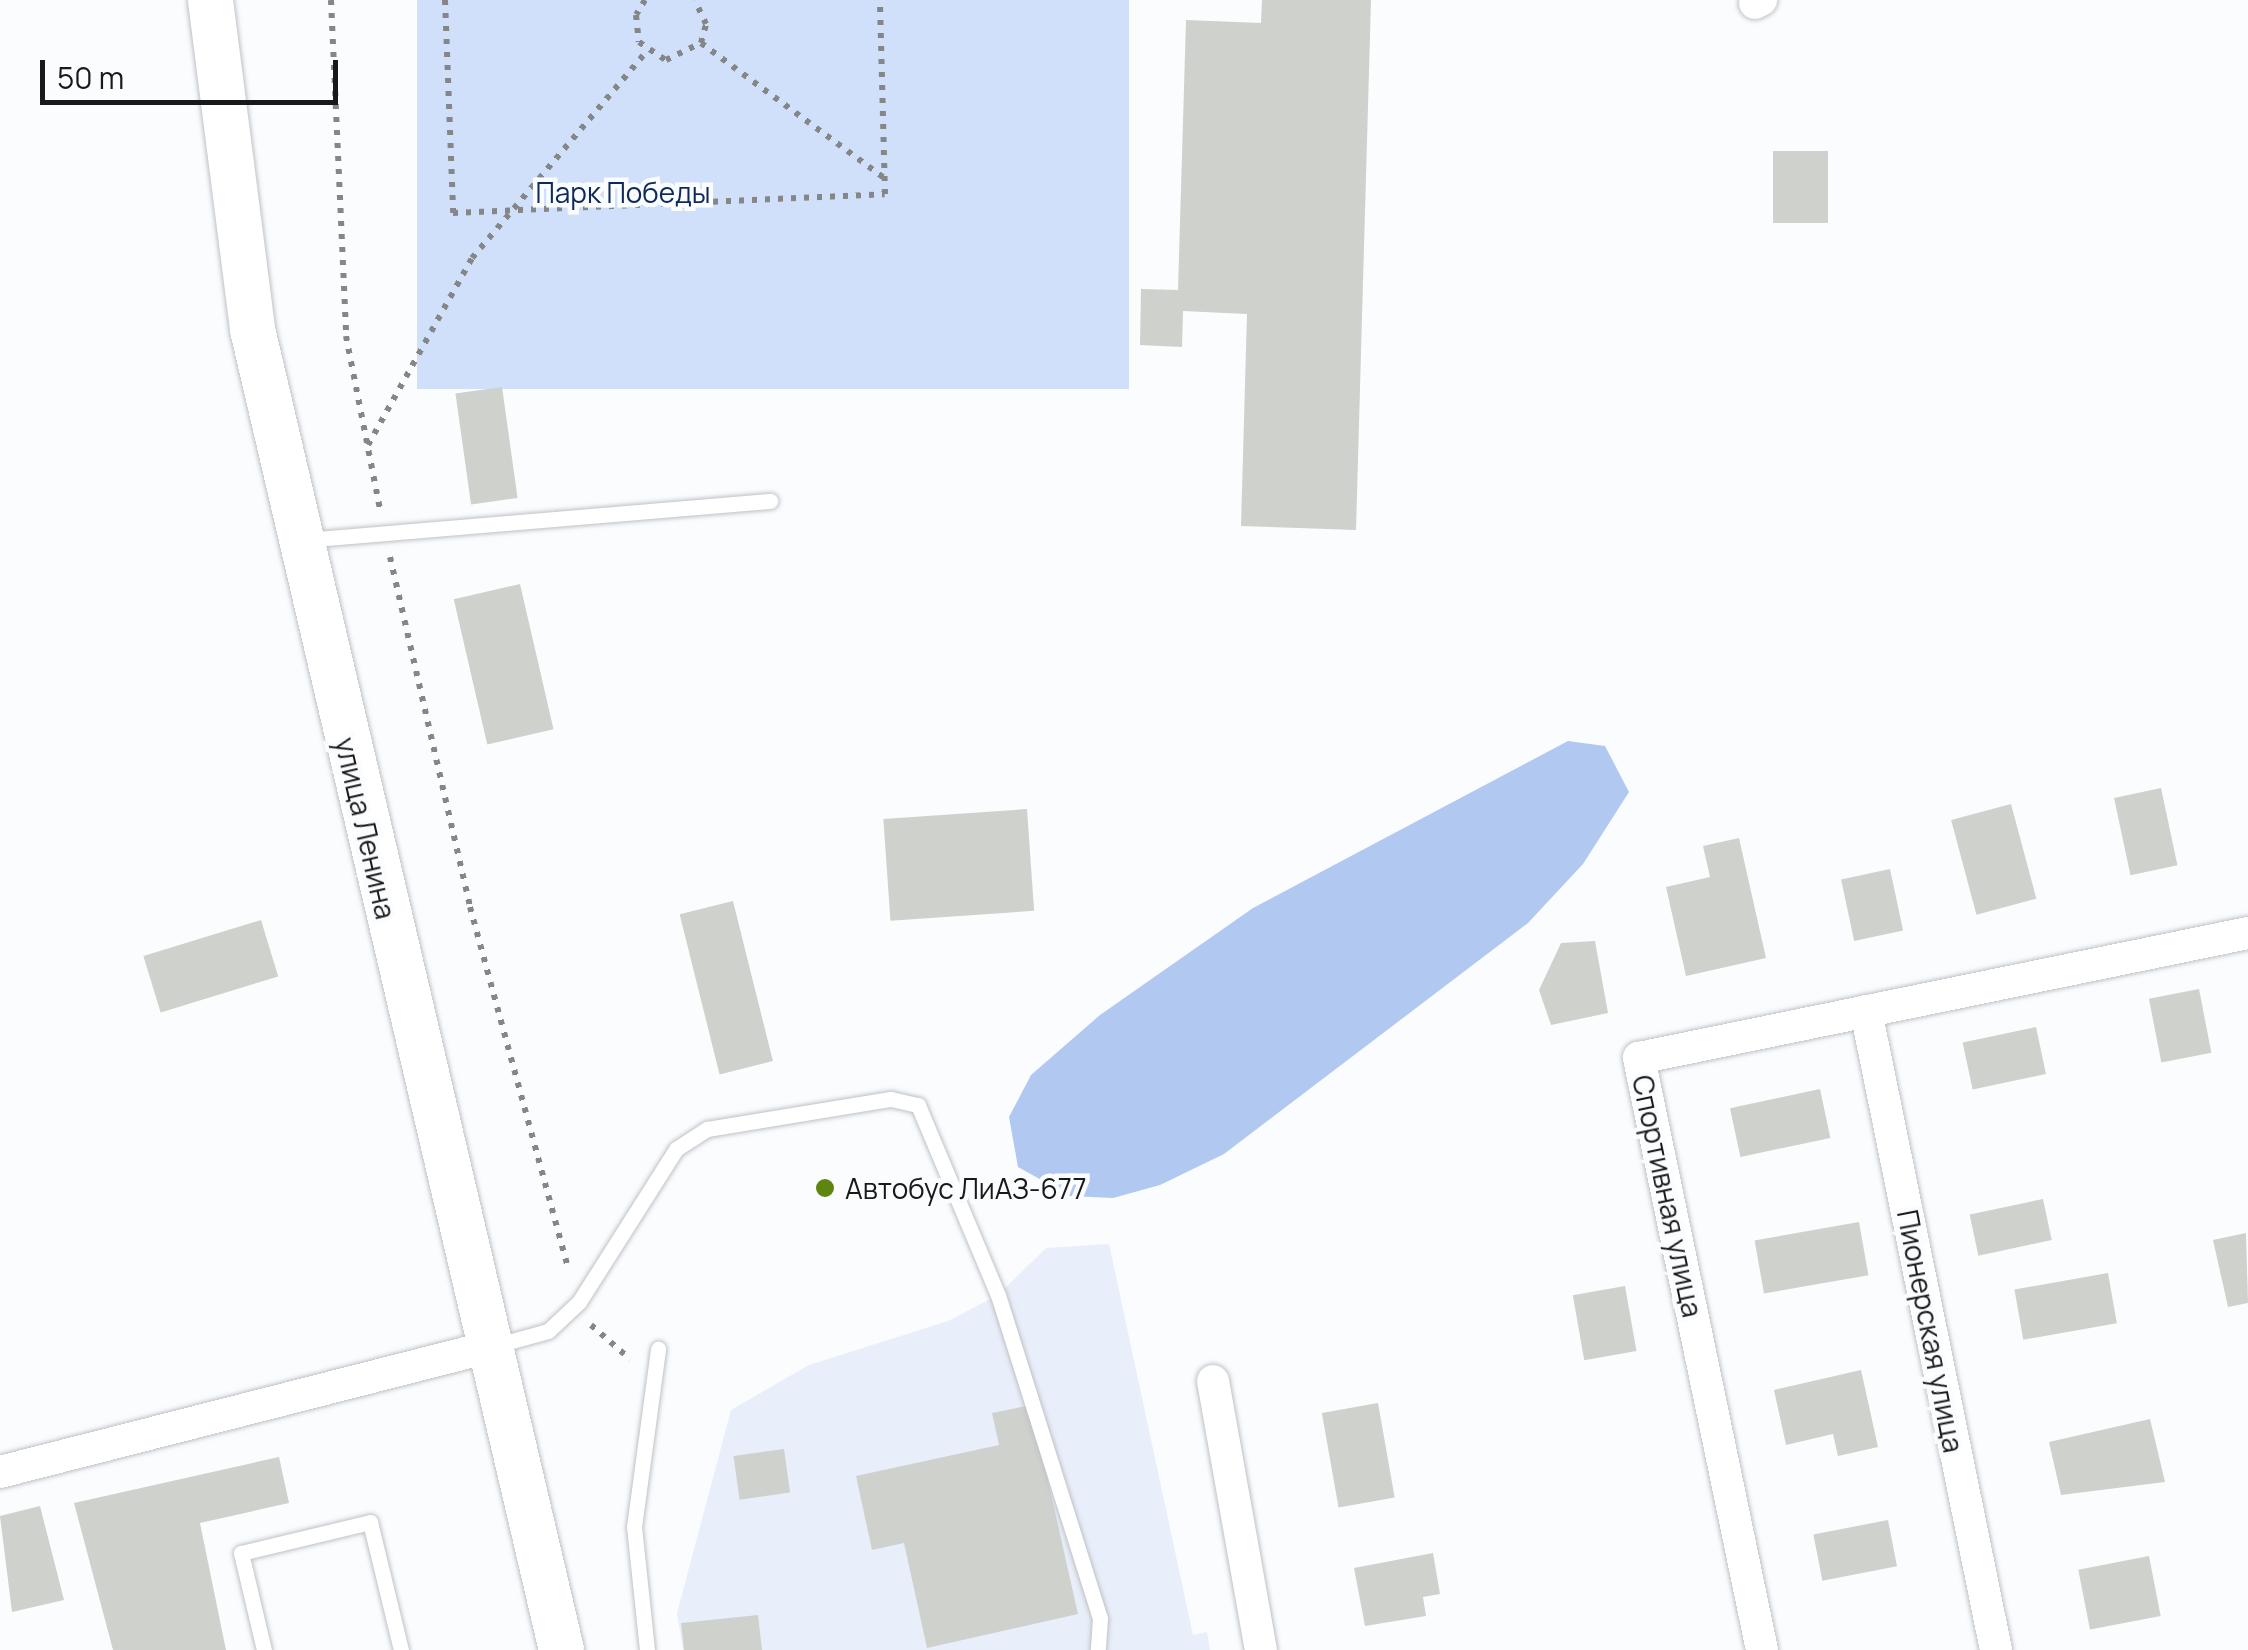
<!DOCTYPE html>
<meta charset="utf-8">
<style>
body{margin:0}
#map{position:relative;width:2248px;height:1650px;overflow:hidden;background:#fafcfe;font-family:Manrope,sans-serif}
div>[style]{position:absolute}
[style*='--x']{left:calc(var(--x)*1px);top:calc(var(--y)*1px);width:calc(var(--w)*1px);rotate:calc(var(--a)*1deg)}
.built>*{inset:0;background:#e9effa}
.green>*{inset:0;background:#d0e0fa;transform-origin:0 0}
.water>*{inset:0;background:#b1c8f0}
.building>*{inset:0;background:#cfd1cd;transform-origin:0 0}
.path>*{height:6px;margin-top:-3px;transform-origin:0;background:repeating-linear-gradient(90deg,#848687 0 5px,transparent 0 13px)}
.roads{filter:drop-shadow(0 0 2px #bfc2c6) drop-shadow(0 0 2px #bfc2c6)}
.lane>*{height:15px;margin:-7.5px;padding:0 7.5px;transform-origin:7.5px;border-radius:7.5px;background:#fff}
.street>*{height:32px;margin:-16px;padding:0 16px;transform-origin:16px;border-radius:16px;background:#fff}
.secondary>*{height:45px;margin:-22.5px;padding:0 22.5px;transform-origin:22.5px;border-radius:22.5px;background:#fff}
.dots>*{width:28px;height:28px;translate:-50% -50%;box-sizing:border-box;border:5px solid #fafcfe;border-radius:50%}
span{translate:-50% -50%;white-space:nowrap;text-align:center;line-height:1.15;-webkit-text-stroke:9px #fafcfe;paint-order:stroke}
.park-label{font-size:28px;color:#0f2959}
.street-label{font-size:28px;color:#18191a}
.poi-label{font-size:28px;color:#18191a}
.left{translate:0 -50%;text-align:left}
.scale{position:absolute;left:40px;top:60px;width:298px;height:45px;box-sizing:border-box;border:5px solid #18191a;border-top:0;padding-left:12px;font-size:30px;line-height:35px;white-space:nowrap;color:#18191a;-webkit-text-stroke:8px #fafcfe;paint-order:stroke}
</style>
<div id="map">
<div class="built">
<i style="clip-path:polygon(1109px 1244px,1193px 1635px,1207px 1632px,1210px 1650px,683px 1650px,677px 1613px,731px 1410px,809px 1365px,948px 1321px,998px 1295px,1046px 1248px)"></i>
</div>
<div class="green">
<i style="left:417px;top:0;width:712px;height:389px"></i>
</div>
<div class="water">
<i style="clip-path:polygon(1568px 741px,1605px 746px,1629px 792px,1583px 864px,1528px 923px,1224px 1154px,1160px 1185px,1113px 1198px,1070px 1196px,1018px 1167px,1009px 1117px,1031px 1075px,1100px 1015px,1253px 908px)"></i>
</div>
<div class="building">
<i style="clip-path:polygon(1262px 0,1371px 0,1356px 530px,1241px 526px,1247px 314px,1183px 311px,1182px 347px,1140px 345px,1141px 289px,1178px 290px,1186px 20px,1261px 23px)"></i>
<i style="left:1773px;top:151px;width:55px;height:72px"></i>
<i style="left:502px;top:387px;width:112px;height:47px;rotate:82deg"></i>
<i style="left:520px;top:584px;width:149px;height:68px;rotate:77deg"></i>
<i style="left:2161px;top:788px;width:79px;height:48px;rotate:78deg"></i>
<i style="left:2011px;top:804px;width:98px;height:62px;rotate:75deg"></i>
<i style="left:1027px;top:809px;width:102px;height:144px;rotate:86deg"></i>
<i style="clip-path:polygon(1739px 838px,1766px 958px,1686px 976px,1666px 887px,1710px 877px,1703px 846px)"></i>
<i style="left:1890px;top:869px;width:63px;height:50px;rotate:78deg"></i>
<i style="left:733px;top:901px;width:165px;height:55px;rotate:76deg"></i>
<i style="left:261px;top:920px;width:59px;height:123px;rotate:73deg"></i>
<i style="clip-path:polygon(1595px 941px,1608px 1013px,1551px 1025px,1539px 990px,1561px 943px)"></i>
<i style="left:2199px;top:989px;width:65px;height:51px;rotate:79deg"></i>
<i style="left:2036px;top:1027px;width:48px;height:75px;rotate:78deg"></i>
<i style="left:1820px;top:1089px;width:50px;height:92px;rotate:78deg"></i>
<i style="left:2043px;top:1199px;width:42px;height:75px;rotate:78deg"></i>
<i style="left:1859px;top:1222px;width:54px;height:106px;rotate:80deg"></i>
<i style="clip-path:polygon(2246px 1233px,2248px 1303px,2228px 1307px,2213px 1240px)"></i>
<i style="left:2108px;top:1273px;width:51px;height:95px;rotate:80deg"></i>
<i style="left:1625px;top:1286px;width:66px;height:53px;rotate:80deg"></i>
<i style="clip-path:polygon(1861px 1370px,1878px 1447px,1838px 1456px,1833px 1434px,1786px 1445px,1774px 1390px)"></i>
<i style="left:1378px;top:1403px;width:96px;height:57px;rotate:80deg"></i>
<i style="clip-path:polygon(1031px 1405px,1078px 1614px,927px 1648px,904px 1543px,872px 1550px,856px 1476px,999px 1445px,992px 1413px)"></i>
<i style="clip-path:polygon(2150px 1419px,2165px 1482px,2061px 1495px,2049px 1442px)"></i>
<i style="left:784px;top:1449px;width:44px;height:51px;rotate:82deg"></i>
<i style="clip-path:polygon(279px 1457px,289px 1503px,200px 1523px,226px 1650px,113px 1650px,74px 1503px)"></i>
<i style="clip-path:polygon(40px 1506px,64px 1600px,12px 1612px,0 1516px)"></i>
<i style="left:1888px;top:1520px;width:47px;height:76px;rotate:79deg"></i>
<i style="clip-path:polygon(1433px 1553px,1440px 1594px,1423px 1597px,1426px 1616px,1365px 1626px,1354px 1568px)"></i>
<i style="left:2149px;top:1556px;width:61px;height:72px;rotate:79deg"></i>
<i style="clip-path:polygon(758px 1615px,762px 1650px,684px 1650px,681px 1623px)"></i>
</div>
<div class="path">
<i style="--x:331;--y:0;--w:336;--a:87.4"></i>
<i style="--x:346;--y:336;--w:177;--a:78.9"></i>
<i style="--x:445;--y:0;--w:213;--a:87.8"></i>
<i style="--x:453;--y:213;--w:432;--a:-2.5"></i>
<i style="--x:885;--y:194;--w:194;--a:-91.5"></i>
<i style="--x:645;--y:0;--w:17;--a:121"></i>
<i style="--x:636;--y:15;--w:27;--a:84"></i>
<i style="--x:639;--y:42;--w:32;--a:34"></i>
<i style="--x:666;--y:60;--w:39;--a:-26"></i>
<i style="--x:701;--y:43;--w:20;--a:-75"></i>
<i style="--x:706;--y:24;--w:26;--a:-115"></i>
<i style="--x:701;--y:43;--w:227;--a:36.4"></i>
<i style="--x:368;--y:445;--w:214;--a:-60.9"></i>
<i style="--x:472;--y:258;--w:270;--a:-49.8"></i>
<i style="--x:390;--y:557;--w:359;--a:77.1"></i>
<i style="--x:470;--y:907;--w:373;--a:74.8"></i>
<i style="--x:591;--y:1325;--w:52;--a:41.1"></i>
</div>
<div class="roads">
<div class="lane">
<i style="--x:304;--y:540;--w:468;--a:-4.8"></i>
<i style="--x:494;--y:1346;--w:56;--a:-15.5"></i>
<i style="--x:548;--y:1331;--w:42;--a:-43.1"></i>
<i style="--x:579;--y:1302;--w:181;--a:-57.6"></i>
<i style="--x:676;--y:1149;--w:37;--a:-33"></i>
<i style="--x:707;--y:1129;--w:186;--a:-9.3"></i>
<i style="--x:891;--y:1099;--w:28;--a:13"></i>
<i style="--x:918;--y:1105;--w:206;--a:67.2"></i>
<i style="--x:998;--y:1295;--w:339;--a:72.5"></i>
<i style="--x:1100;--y:1618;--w:32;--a:94"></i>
<i style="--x:264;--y:1650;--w:100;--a:-103.3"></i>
<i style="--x:241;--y:1553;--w:133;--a:-13.5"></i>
<i style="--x:370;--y:1522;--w:132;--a:76.4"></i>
<i style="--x:647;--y:1650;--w:124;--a:-96"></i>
<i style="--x:634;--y:1527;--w:180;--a:-82.3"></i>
</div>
<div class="street">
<i style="--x:1755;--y:3;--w:7;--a:-27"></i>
<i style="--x:1866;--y:1011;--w:652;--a:78.5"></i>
<i style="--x:1213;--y:1381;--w:273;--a:79.9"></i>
<i style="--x:0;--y:1472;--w:501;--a:-14.34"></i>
<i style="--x:1762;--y:1650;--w:605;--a:-101.74"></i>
<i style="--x:1639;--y:1058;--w:622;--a:-11.6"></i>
</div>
<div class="secondary">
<i style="--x:210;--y:0;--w:332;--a:82.7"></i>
<i style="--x:252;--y:329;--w:1357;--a:76.83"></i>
</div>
</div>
<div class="dots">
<i style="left:825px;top:1188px;background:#5e860e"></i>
</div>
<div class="park-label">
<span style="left:623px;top:192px">Парк Победы</span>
</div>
<div class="street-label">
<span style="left:366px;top:828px;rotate:77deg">улица Ленина</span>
<span style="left:1668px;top:1196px;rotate:78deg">Спортивная улица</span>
<span style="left:1931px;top:1331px;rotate:79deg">Пионерская улица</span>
</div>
<div class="poi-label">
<span class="left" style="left:845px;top:1188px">Автобус ЛиАЗ-677</span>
</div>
<div class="scale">50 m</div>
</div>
